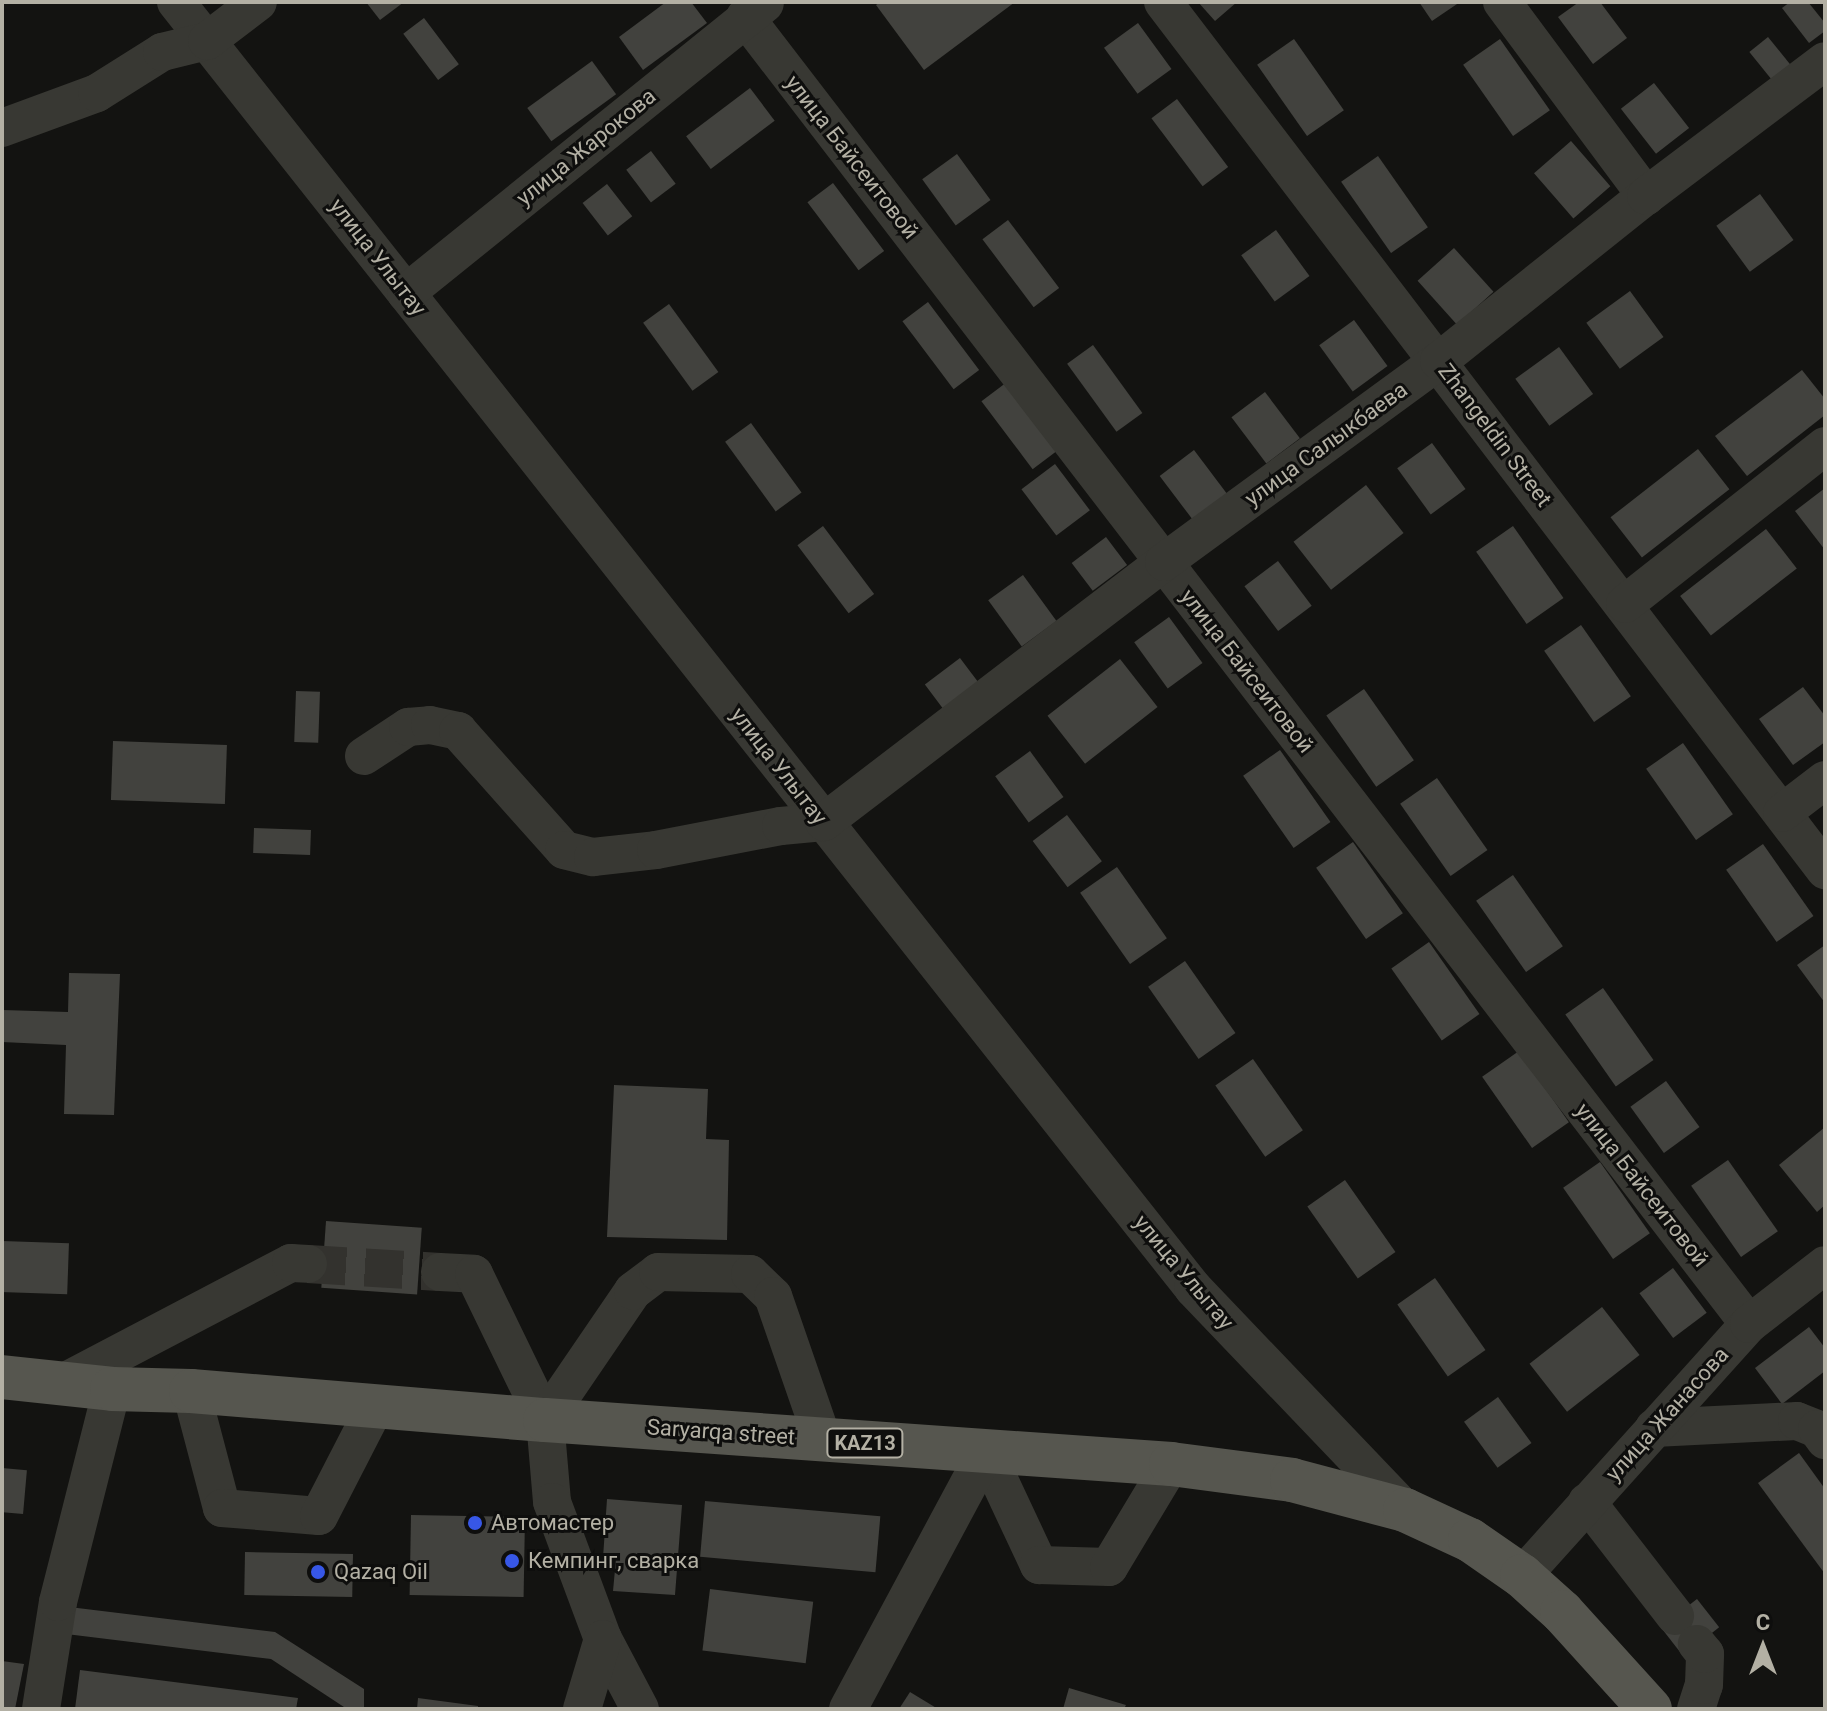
<!DOCTYPE html>
<meta charset="utf-8">
<style>
body{margin:0}
#map{position:relative;width:1827px;height:1711px;overflow:hidden;background:#131311;font-family:Roboto,sans-serif}
div>[style]{position:absolute}
[style*='--x']{left:calc(var(--x)*1px);top:calc(var(--y)*1px);width:calc(var(--w)*1px);rotate:calc(var(--a)*1deg)}
.building>*{inset:0;background:#42423e;transform-origin:0 0}
.minor-tunnel>*{height:38px;margin-top:-19px;transform-origin:0;background:repeating-linear-gradient(90deg,#33322e 0 38px,transparent 0 57px)}
.minor>*{height:38px;margin:-19px;padding:0 19px;transform-origin:19px;border-radius:19px;background:#383833}
.major>*{height:44px;margin:-22px;padding:0 22px;transform-origin:22px;border-radius:22px;background:#56564f}
.dots>*{width:22px;height:22px;translate:-50% -50%;box-sizing:border-box;border:4px solid #0e0e0d;border-radius:50%}
span{translate:-50% -50%;white-space:nowrap;text-align:center;line-height:1.15;-webkit-text-stroke:6px #0e0e0d;paint-order:stroke}
.shield-label span{padding:2px 6px;background:#0e0e0d;border:2px solid;border-radius:6px;-webkit-text-stroke-width:0}
.shield-label{font-size:20px;color:#b3b0a4;font-weight:700}
.street-label{font-size:22px;color:#b3b0a4}
.poi-label{font-size:22px;color:#b3b0a4}
.left{translate:0 -50%;text-align:left}
.frame{position:absolute;inset:0;border:4px solid #b3b0a4;pointer-events:none}
.north{position:absolute;left:1723px;top:1607px;width:80px;height:80px;-webkit-text-stroke:6px #0e0e0d;paint-order:stroke;rotate:0deg;font-size:22px;font-weight:700;line-height:32px;text-align:center;color:#b3b0a4}
.north::after{content:'';display:block;margin:auto;width:28px;height:36px;background:#b3b0a4;clip-path:polygon(50% 0,100% 100%,50% 72%,0 100%)}
</style>
<div id="map">
<div class="building">
<i style="clip-path:polygon(366px 2px,404px 2px,380px 20px)"></i>
<i style="clip-path:polygon(666px 2px,691px 2px,707px 23px,643px 70px,619px 37px)"></i>
<i style="clip-path:polygon(880px 2px,1015px 2px,924px 70px,876px 5px)"></i>
<i style="clip-path:polygon(1198px 2px,1237px 2px,1215px 21px)"></i>
<i style="clip-path:polygon(1419px 2px,1460px 2px,1432px 21px)"></i>
<i style="clip-path:polygon(1579px 2px,1600px 2px,1627px 38px,1593px 64px,1558px 17px)"></i>
<i style="clip-path:polygon(1790px 2px,1808px 2px,1825px 23px,1825px 31px,1809px 43px,1782px 8px)"></i>
<i style="left:424px;top:18px;width:58px;height:26px;rotate:53deg"></i>
<i style="left:1138px;top:23px;width:57px;height:42px;rotate:54deg"></i>
<i style="left:1768px;top:37px;width:45px;height:24px;rotate:51deg"></i>
<i style="left:1294px;top:39px;width:87px;height:45px;rotate:55deg"></i>
<i style="left:1500px;top:39px;width:87px;height:45px;rotate:55deg"></i>
<i style="left:592px;top:61px;width:41px;height:80px;rotate:54deg"></i>
<i style="left:1654px;top:83px;width:57px;height:42px;rotate:52deg"></i>
<i style="left:750px;top:88px;width:41px;height:80px;rotate:53deg"></i>
<i style="left:1177px;top:99px;width:85px;height:32px;rotate:53deg"></i>
<i style="left:1571px;top:141px;width:60px;height:49px;rotate:49deg"></i>
<i style="left:651px;top:151px;width:41px;height:31px;rotate:53deg"></i>
<i style="left:957px;top:154px;width:57px;height:43px;rotate:54deg"></i>
<i style="left:1378px;top:156px;width:87px;height:45px;rotate:55deg"></i>
<i style="left:833px;top:183px;width:85px;height:32px;rotate:53deg"></i>
<i style="left:607px;top:184px;width:41px;height:31px;rotate:52deg"></i>
<i style="left:1760px;top:194px;width:57px;height:54px;rotate:54deg"></i>
<i style="left:1008px;top:220px;width:85px;height:32px;rotate:53deg"></i>
<i style="left:1276px;top:230px;width:57px;height:43px;rotate:54deg"></i>
<i style="left:1454px;top:248px;width:59px;height:49px;rotate:48deg"></i>
<i style="left:1630px;top:291px;width:57px;height:54px;rotate:54deg"></i>
<i style="left:928px;top:302px;width:85px;height:32px;rotate:53deg"></i>
<i style="left:669px;top:304px;width:84px;height:32px;rotate:54deg"></i>
<i style="left:1354px;top:320px;width:57px;height:43px;rotate:54deg"></i>
<i style="left:1093px;top:345px;width:84px;height:32px;rotate:54deg"></i>
<i style="left:1559px;top:347px;width:58px;height:54px;rotate:54deg"></i>
<i style="clip-path:polygon(1802px 370px,1825px 399px,1825px 415px,1747px 476px,1715px 436px)"></i>
<i style="left:1007px;top:382px;width:85px;height:32px;rotate:53deg"></i>
<i style="left:1265px;top:392px;width:58px;height:42px;rotate:53deg"></i>
<i style="left:751px;top:423px;width:86px;height:32px;rotate:54deg"></i>
<i style="left:1432px;top:443px;width:57px;height:43px;rotate:54deg"></i>
<i style="left:1698px;top:449px;width:51px;height:111px;rotate:52deg"></i>
<i style="left:1194px;top:450px;width:56px;height:43px;rotate:53deg"></i>
<i style="left:1055px;top:464px;width:58px;height:42px;rotate:53deg"></i>
<i style="left:1366px;top:485px;width:61px;height:92px;rotate:52deg"></i>
<i style="clip-path:polygon(1825px 488px,1825px 550px,1795px 511px)"></i>
<i style="left:823px;top:526px;width:85px;height:32px;rotate:53deg"></i>
<i style="left:1513px;top:526px;width:88px;height:45px;rotate:55deg"></i>
<i style="left:1766px;top:529px;width:50px;height:109px;rotate:52deg"></i>
<i style="left:1106px;top:537px;width:35px;height:43px;rotate:53deg"></i>
<i style="left:1278px;top:561px;width:56px;height:42px;rotate:53deg"></i>
<i style="left:1023px;top:575px;width:57px;height:43px;rotate:54deg"></i>
<i style="left:1169px;top:617px;width:57px;height:43px;rotate:54deg"></i>
<i style="left:1581px;top:625px;width:87px;height:45px;rotate:55deg"></i>
<i style="left:960px;top:658px;width:40px;height:44px;rotate:53deg"></i>
<i style="left:1120px;top:659px;width:61px;height:92px;rotate:52deg"></i>
<i style="clip-path:polygon(1803px 687px,1825px 716px,1825px 742px,1793px 765px,1759px 719px)"></i>
<i style="left:1364px;top:689px;width:87px;height:46px;rotate:55deg"></i>
<i style="left:296px;top:691px;width:24px;height:51px;rotate:2deg"></i>
<i style="left:113px;top:741px;width:114px;height:59px;rotate:2deg"></i>
<i style="left:1683px;top:743px;width:87px;height:45px;rotate:55deg"></i>
<i style="left:1280px;top:750px;width:88px;height:45px;rotate:55deg"></i>
<i style="left:1030px;top:751px;width:57px;height:43px;rotate:54deg"></i>
<i style="left:1437px;top:778px;width:88px;height:45px;rotate:55deg"></i>
<i style="left:1067px;top:815px;width:58px;height:43px;rotate:53deg"></i>
<i style="left:254px;top:828px;width:57px;height:25px;rotate:2deg"></i>
<i style="left:1353px;top:842px;width:87px;height:45px;rotate:55deg"></i>
<i style="left:1763px;top:844px;width:88px;height:45px;rotate:55deg"></i>
<i style="left:1117px;top:867px;width:87px;height:45px;rotate:55deg"></i>
<i style="left:1513px;top:875px;width:87px;height:45px;rotate:55deg"></i>
<i style="left:1429px;top:942px;width:88px;height:46px;rotate:55deg"></i>
<i style="clip-path:polygon(1825px 945px,1825px 1003px,1797px 965px)"></i>
<i style="left:1185px;top:961px;width:88px;height:45px;rotate:55deg"></i>
<i style="clip-path:polygon(69px 973px,120px 974px,114px 1115px,64px 1114px,66px 1045px,2px 1042px,2px 1010px,68px 1012px)"></i>
<i style="left:1603px;top:988px;width:88px;height:46px;rotate:55deg"></i>
<i style="left:1519px;top:1051px;width:87px;height:45px;rotate:55deg"></i>
<i style="left:1253px;top:1059px;width:87px;height:46px;rotate:55deg"></i>
<i style="left:1666px;top:1081px;width:57px;height:44px;rotate:54deg"></i>
<i style="clip-path:polygon(614px 1085px,708px 1089px,706px 1139px,729px 1140px,727px 1240px,607px 1237px)"></i>
<i style="clip-path:polygon(1825px 1127px,1825px 1205px,1817px 1212px,1779px 1165px)"></i>
<i style="left:1728px;top:1160px;width:87px;height:45px;rotate:55deg"></i>
<i style="left:1600px;top:1162px;width:87px;height:45px;rotate:55deg"></i>
<i style="left:1345px;top:1180px;width:88px;height:46px;rotate:55deg"></i>
<i style="left:326px;top:1221px;width:96px;height:67px;rotate:4deg"></i>
<i style="left:2px;top:1241px;width:67px;height:51px;rotate:2deg"></i>
<i style="left:1673px;top:1268px;width:56px;height:42px;rotate:53deg"></i>
<i style="left:1435px;top:1278px;width:88px;height:46px;rotate:55deg"></i>
<i style="left:1602px;top:1307px;width:61px;height:92px;rotate:52deg"></i>
<i style="clip-path:polygon(1809px 1327px,1825px 1348px,1825px 1371px,1782px 1404px,1755px 1368px)"></i>
<i style="left:1498px;top:1397px;width:57px;height:42px;rotate:54deg"></i>
<i style="clip-path:polygon(1799px 1453px,1825px 1489px,1825px 1574px,1758px 1483px)"></i>
<i style="left:2px;top:1468px;width:25px;height:44px;rotate:5deg"></i>
<i style="clip-path:polygon(607px 1499px,682px 1505px,675px 1595px,613px 1591px,616px 1559px,603px 1558px)"></i>
<i style="left:705px;top:1501px;width:176px;height:56px;rotate:5deg"></i>
<i style="left:411px;top:1515px;width:114px;height:80px;rotate:1deg"></i>
<i style="left:245px;top:1552px;width:108px;height:43px;rotate:1deg"></i>
<i style="left:710px;top:1589px;width:104px;height:62px;rotate:7deg"></i>
<i style="left:1697px;top:1599px;width:36px;height:46px;rotate:52deg"></i>
<i style="clip-path:polygon(61px 1606px,275px 1632px,364px 1689px,364px 1709px,347px 1709px,271px 1659px,58px 1633px)"></i>
<i style="clip-path:polygon(2px 1661px,24px 1664px,15px 1709px,2px 1709px)"></i>
<i style="clip-path:polygon(80px 1670px,298px 1698px,296px 1709px,75px 1709px)"></i>
<i style="clip-path:polygon(1069px 1688px,1126px 1705px,1124px 1709px,1063px 1709px)"></i>
<i style="clip-path:polygon(910px 1692px,938px 1709px,899px 1709px)"></i>
<i style="clip-path:polygon(418px 1698px,478px 1706px,478px 1709px,417px 1709px)"></i>
</div>
<div class="minor-tunnel">
<i style="--x:308;--y:1264;--w:132;--a:3.5"></i>
</div>
<div class="minor">
<i style="--x:176;--y:2;--w:1640;--a:51.66"></i>
<i style="--x:1193;--y:1288;--w:307;--a:46.3"></i>
<i style="--x:1163;--y:2;--w:1092;--a:52.67"></i>
<i style="--x:1502;--y:2;--w:242;--a:53.4"></i>
<i style="--x:745;--y:17;--w:1648;--a:52.47"></i>
<i style="--x:2;--y:128;--w:101;--a:-20.2"></i>
<i style="--x:97;--y:93;--w:77;--a:-32.2"></i>
<i style="--x:162;--y:52;--w:46;--a:-13.7"></i>
<i style="--x:207;--y:41;--w:64;--a:-37.4"></i>
<i style="--x:406;--y:293;--w:461;--a:-38.9"></i>
<i style="--x:1625;--y:604;--w:255;--a:-38.3"></i>
<i style="--x:364;--y:756;--w:53;--a:-33.4"></i>
<i style="--x:408;--y:727;--w:22;--a:-5"></i>
<i style="--x:430;--y:725;--w:29;--a:12"></i>
<i style="--x:458;--y:731;--w:159;--a:48.3"></i>
<i style="--x:564;--y:850;--w:30;--a:14"></i>
<i style="--x:593;--y:857;--w:63;--a:-6.3"></i>
<i style="--x:656;--y:850;--w:127;--a:-10.9"></i>
<i style="--x:781;--y:826;--w:43;--a:-5.3"></i>
<i style="--x:824;--y:822;--w:428;--a:-37.4"></i>
<i style="--x:1164;--y:562;--w:341;--a:-36.2"></i>
<i style="--x:1439;--y:361;--w:265;--a:-38.6"></i>
<i style="--x:1646;--y:196;--w:224;--a:-37"></i>
<i style="--x:1782;--y:813;--w:54;--a:-37.5"></i>
<i style="--x:440;--y:1272;--w:34;--a:3"></i>
<i style="--x:474;--y:1274;--w:162;--a:64.1"></i>
<i style="--x:545;--y:1420;--w:82;--a:85.1"></i>
<i style="--x:552;--y:1502;--w:146;--a:69.6"></i>
<i style="--x:603;--y:1639;--w:79;--a:62.1"></i>
<i style="--x:64;--y:1382;--w:256;--a:-27.7"></i>
<i style="--x:291;--y:1263;--w:17;--a:3"></i>
<i style="--x:191;--y:1391;--w:121;--a:75.2"></i>
<i style="--x:222;--y:1508;--w:97;--a:4.7"></i>
<i style="--x:319;--y:1516;--w:123;--a:-62.8"></i>
<i style="--x:545;--y:1420;--w:156;--a:-55.7"></i>
<i style="--x:633;--y:1291;--w:31;--a:-37"></i>
<i style="--x:658;--y:1272;--w:92;--a:1.2"></i>
<i style="--x:750;--y:1274;--w:32;--a:44"></i>
<i style="--x:773;--y:1296;--w:152;--a:70.9"></i>
<i style="--x:1654;--y:1428;--w:143;--a:-2.8"></i>
<i style="--x:1797;--y:1421;--w:22;--a:22"></i>
<i style="--x:1817;--y:1429;--w:14;--a:54"></i>
<i style="--x:986;--y:1452;--w:125;--a:64.9"></i>
<i style="--x:1039;--y:1565;--w:70;--a:1.6"></i>
<i style="--x:1109;--y:1567;--w:120;--a:-59"></i>
<i style="--x:1587;--y:1502;--w:144;--a:52.3"></i>
<i style="--x:1522;--y:1576;--w:339;--a:-48"></i>
<i style="--x:1749;--y:1324;--w:96;--a:-37.8"></i>
<i style="--x:41;--y:1709;--w:108;--a:-81"></i>
<i style="--x:58;--y:1602;--w:220;--a:-75.8"></i>
<i style="--x:582;--y:1709;--w:73;--a:-73.3"></i>
<i style="--x:848;--y:1709;--w:292;--a:-61.8"></i>
<i style="--x:1696;--y:1709;--w:25;--a:-72"></i>
<i style="--x:1704;--y:1685;--w:31;--a:-88"></i>
<i style="--x:1705;--y:1654;--w:13;--a:-129"></i>
</div>
<div class="major">
<i style="--x:2;--y:1377;--w:111;--a:6.2"></i>
<i style="--x:112;--y:1389;--w:79;--a:1.5"></i>
<i style="--x:191;--y:1391;--w:355;--a:4.7"></i>
<i style="--x:545;--y:1420;--w:628;--a:4.02"></i>
<i style="--x:1171;--y:1464;--w:122;--a:7.5"></i>
<i style="--x:1292;--y:1480;--w:117;--a:14.9"></i>
<i style="--x:1405;--y:1510;--w:72;--a:24.8"></i>
<i style="--x:1470;--y:1540;--w:63;--a:34.7"></i>
<i style="--x:1522;--y:1576;--w:54;--a:42"></i>
<i style="--x:1562;--y:1612;--w:131;--a:47.8"></i>
</div>
<div class="dots">
<i style="left:475px;top:1523px;background:#3757e6"></i>
<i style="left:512px;top:1561px;background:#3757e6"></i>
<i style="left:318px;top:1572px;background:#3757e6"></i>
</div>
<div class="shield-label">
<span style="left:865px;top:1443px">KAZ13</span>
</div>
<div class="street-label">
<span style="left:586px;top:147px;rotate:-39deg">улица Жарокова</span>
<span style="left:852px;top:157px;rotate:52deg">улица Байсеитовой</span>
<span style="left:378px;top:257px;rotate:52deg">улица Улытау</span>
<span style="left:1495px;top:435px;rotate:53deg">Zhangeldin Street</span>
<span style="left:1326px;top:444px;rotate:-36deg">улица Салыкбаева</span>
<span style="left:1247px;top:671px;rotate:52deg">улица Байсеитовой</span>
<span style="left:779px;top:766px;rotate:52deg">улица Улытау</span>
<span style="left:1642px;top:1185px;rotate:52deg">улица Байсеитовой</span>
<span style="left:1184px;top:1272px;rotate:50deg">улица Улытау</span>
<span style="left:1667px;top:1414px;rotate:-48deg">улица Жанасова</span>
<span style="left:721px;top:1432px;rotate:4deg">Saryarqa street</span>
</div>
<div class="poi-label">
<span class="left" style="left:491px;top:1523px">Автомастер</span>
<span class="left" style="left:528px;top:1561px">Кемпинг, сварка</span>
<span class="left" style="left:334px;top:1572px">Qazaq Oil</span>
</div>
<div class="frame"></div>
<div class="north">С</div>
</div>
